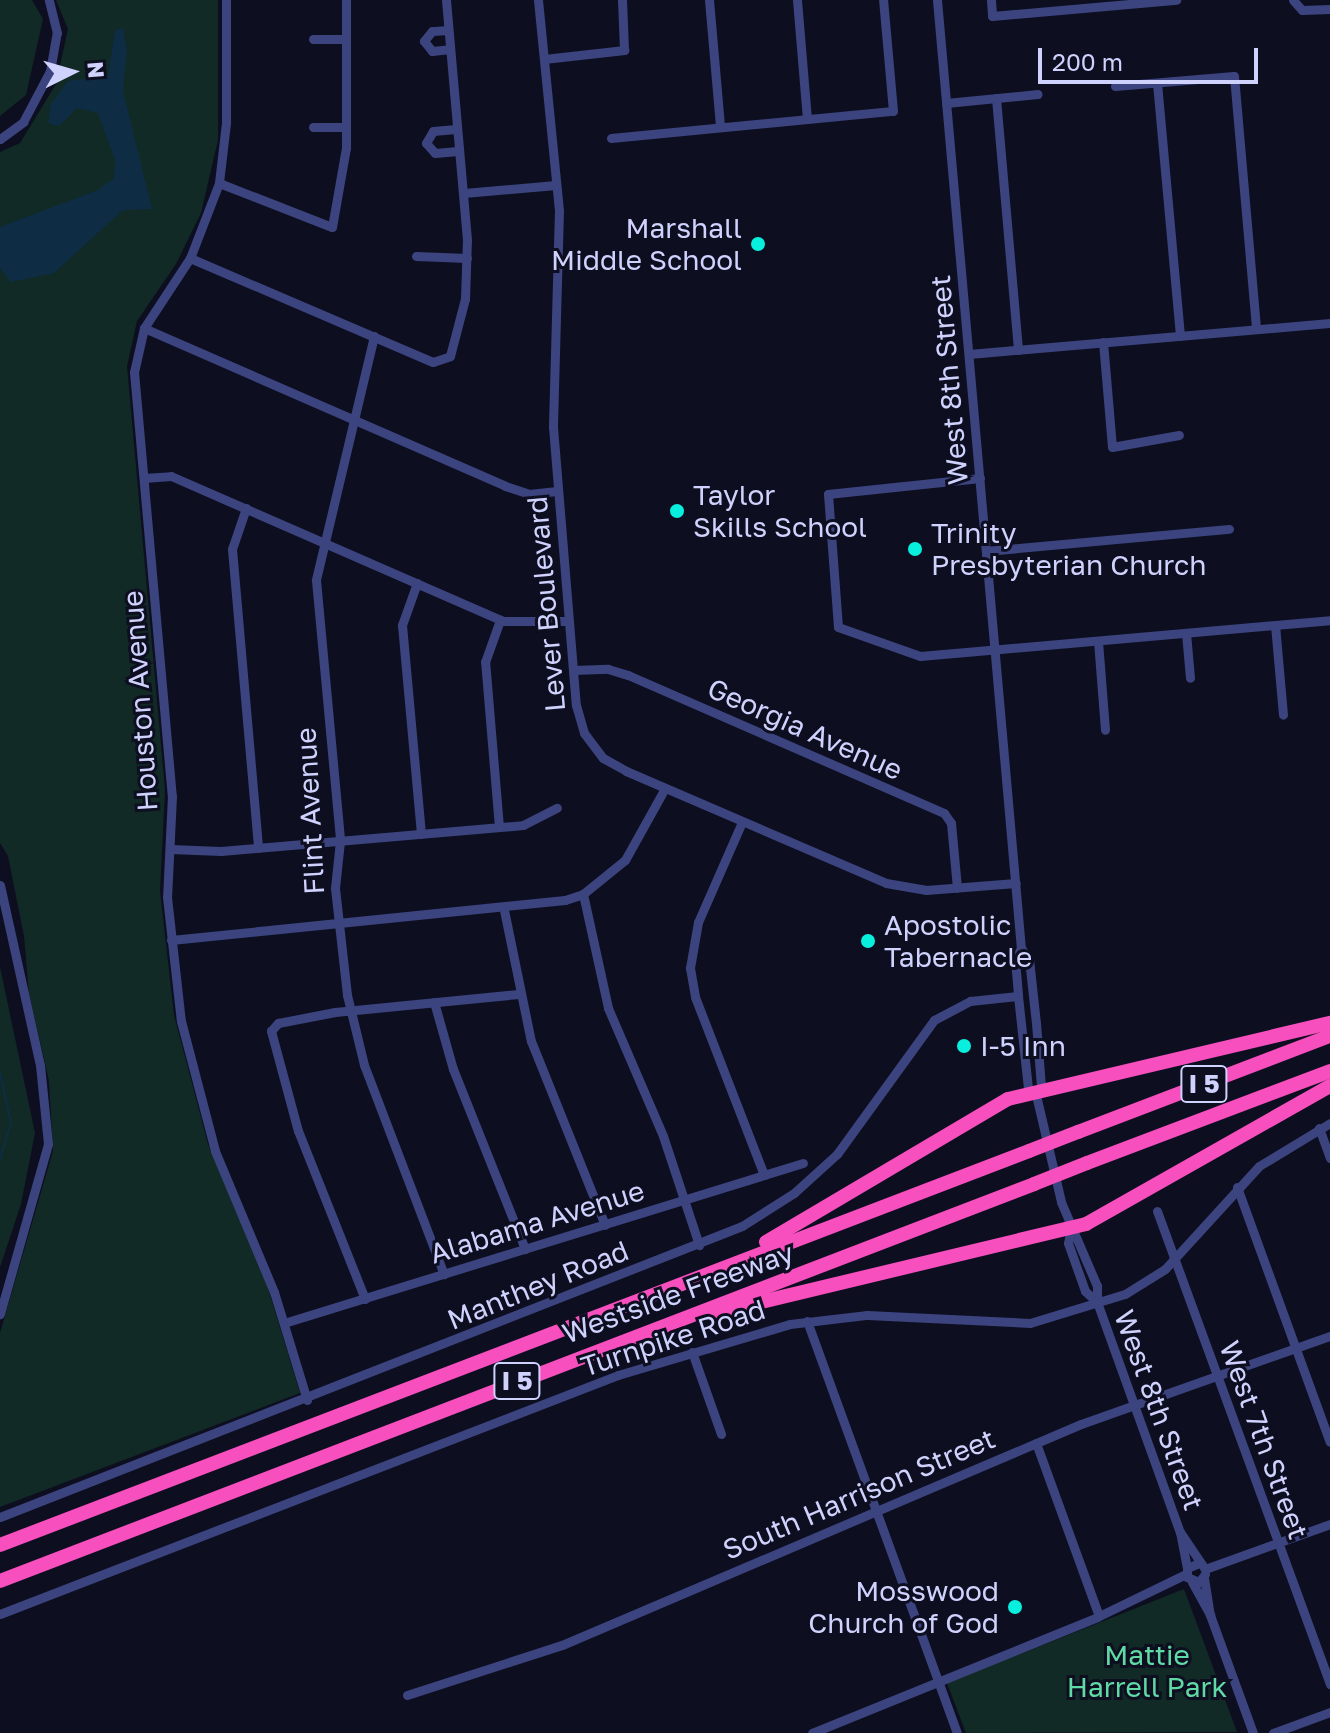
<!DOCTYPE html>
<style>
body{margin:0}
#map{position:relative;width:1330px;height:1733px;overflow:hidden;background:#0e0e21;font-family:"Golos Text",sans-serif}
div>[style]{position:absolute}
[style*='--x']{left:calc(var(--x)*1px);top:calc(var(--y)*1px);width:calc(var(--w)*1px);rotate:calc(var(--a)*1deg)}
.green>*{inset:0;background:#112a25}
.water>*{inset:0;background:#0e2d44}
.stream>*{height:2px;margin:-1px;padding:0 1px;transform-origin:1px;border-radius:1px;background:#0e2d44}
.minor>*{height:9px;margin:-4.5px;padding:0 4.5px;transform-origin:4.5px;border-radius:4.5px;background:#3b447e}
.highway>*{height:14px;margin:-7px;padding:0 7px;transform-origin:7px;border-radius:7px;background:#f84fbe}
.highway-bridge>*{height:14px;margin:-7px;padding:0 7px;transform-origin:7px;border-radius:7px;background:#f84fbe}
.dots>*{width:22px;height:22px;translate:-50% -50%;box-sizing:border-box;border:4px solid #0e0e21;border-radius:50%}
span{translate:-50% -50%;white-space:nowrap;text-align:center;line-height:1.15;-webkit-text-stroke:6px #0e0e21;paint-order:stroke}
.shield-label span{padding:2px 6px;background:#0e0e21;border:2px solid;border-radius:6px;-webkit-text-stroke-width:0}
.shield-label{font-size:26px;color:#cfd2fd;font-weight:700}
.poi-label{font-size:28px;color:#cfd2fd}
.right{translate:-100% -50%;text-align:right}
.left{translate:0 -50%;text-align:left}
.street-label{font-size:28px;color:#cfd2fd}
.park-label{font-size:28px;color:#5fdaa5}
.north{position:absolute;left:32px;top:32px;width:80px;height:80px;-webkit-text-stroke:6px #0e0e21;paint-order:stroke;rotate:85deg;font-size:22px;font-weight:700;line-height:32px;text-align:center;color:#cfd2fd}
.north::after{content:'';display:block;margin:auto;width:28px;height:36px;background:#cfd2fd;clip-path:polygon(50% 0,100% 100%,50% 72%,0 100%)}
.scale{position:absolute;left:1038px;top:48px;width:220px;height:36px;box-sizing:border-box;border:4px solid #cfd2fd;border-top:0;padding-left:10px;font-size:24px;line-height:28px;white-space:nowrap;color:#cfd2fd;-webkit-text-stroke:6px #0e0e21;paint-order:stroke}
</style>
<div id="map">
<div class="green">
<i style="clip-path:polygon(0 0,32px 0,43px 19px,26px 95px,0 116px)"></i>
<i style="clip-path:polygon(56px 0,218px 0,218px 140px,201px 213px,176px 264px,137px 321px,127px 366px,165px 790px,160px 891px,174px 1015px,208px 1144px,267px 1285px,300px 1393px,0 1507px,0 1333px,53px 1151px,49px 1081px,29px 993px,24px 936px,8px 856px,0 843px,0 152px,20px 143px,56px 84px,68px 29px)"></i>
<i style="clip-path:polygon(0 967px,35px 1133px,21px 1204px,0 1267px)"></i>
<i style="clip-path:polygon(1184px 1589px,1237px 1732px,966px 1733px,947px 1683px)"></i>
</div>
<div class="water">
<i style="clip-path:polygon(123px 28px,127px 51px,123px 91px,152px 209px,123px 210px,54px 273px,11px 282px,0 268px,0 227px,98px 190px,114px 178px,115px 160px,98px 113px,77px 108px,59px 126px,48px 123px,51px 104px,68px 81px,108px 76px,115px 30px)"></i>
</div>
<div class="stream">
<i style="--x:0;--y:1073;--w:51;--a:77.6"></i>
<i style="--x:11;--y:1123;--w:38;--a:107"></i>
</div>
<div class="minor">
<i style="--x:226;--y:0;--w:123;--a:90"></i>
<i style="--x:226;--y:123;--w:60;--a:96.7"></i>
<i style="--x:219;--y:183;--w:80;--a:111.1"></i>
<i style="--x:190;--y:258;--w:84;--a:123.3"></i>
<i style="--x:144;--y:328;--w:45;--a:102.8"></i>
<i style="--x:134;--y:372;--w:426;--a:84.9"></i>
<i style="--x:172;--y:796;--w:101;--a:92.8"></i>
<i style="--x:167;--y:897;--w:125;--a:83.6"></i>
<i style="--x:181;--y:1021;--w:134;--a:75.3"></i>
<i style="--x:215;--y:1151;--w:153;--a:67.3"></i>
<i style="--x:274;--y:1292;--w:113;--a:73"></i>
<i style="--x:538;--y:0;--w:211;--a:84.3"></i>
<i style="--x:559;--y:210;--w:217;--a:91.6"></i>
<i style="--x:553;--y:427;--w:279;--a:85.3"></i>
<i style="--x:576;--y:705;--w:29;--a:74"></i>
<i style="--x:584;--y:733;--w:31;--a:53"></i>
<i style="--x:603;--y:758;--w:26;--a:29"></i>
<i style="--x:626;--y:771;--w:283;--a:23.3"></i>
<i style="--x:886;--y:883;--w:41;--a:9.9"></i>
<i style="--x:926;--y:890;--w:90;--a:-4.4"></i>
<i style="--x:709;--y:0;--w:127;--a:85"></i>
<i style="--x:797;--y:0;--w:119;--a:85.2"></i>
<i style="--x:937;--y:0;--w:952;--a:84.94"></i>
<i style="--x:1021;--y:948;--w:14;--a:54"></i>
<i style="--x:1029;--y:959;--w:64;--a:83.8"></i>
<i style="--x:1036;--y:1023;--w:63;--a:85.5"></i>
<i style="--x:1041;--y:1086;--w:10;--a:119"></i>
<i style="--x:1036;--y:1095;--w:110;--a:76.8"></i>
<i style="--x:1061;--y:1202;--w:91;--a:66.8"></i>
<i style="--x:1097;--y:1286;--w:16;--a:90"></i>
<i style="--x:991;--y:0;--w:16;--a:86"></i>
<i style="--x:992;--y:16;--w:185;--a:-5"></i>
<i style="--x:1293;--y:0;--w:13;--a:48"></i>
<i style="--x:1302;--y:10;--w:28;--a:-2"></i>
<i style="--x:448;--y:30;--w:16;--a:176"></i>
<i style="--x:432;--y:31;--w:13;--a:129"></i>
<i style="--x:424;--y:41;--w:13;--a:51"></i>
<i style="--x:432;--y:51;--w:18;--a:-6"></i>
<i style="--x:313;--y:39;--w:33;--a:0"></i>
<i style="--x:544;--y:59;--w:81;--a:-6.4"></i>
<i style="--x:624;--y:50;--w:50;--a:-92.3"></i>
<i style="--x:1157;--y:83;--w:254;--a:84.8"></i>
<i style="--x:1115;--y:86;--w:119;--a:-4.8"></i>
<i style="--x:1234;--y:76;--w:254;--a:85"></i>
<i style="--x:996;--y:98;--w:253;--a:85"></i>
<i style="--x:946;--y:103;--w:92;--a:-5.6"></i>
<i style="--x:313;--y:127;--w:33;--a:0"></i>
<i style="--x:456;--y:129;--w:23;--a:175"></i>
<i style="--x:433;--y:131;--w:14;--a:120"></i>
<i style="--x:426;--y:143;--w:13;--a:48"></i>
<i style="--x:435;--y:153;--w:23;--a:-5"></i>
<i style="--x:611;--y:138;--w:283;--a:-5.5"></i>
<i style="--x:893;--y:111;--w:111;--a:-95.1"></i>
<i style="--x:0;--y:139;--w:29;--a:-36"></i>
<i style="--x:23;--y:122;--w:58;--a:-62.1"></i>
<i style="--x:50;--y:71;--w:39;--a:-80"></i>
<i style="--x:57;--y:33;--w:34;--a:-104"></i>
<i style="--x:219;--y:183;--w:121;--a:21.3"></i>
<i style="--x:332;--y:227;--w:80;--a:-80"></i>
<i style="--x:346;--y:148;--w:148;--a:-90"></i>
<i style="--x:464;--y:193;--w:92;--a:-5"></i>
<i style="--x:416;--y:256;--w:51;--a:2.2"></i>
<i style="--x:190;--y:258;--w:264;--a:23.2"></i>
<i style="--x:433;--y:362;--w:18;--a:-19"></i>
<i style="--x:450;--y:356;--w:59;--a:-75.3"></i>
<i style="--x:465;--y:299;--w:59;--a:-88.1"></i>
<i style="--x:467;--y:240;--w:241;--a:-95"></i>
<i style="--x:144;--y:328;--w:394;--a:23.6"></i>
<i style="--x:505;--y:486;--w:25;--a:18"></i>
<i style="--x:529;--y:494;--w:28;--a:-6"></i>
<i style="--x:374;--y:336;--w:251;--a:103.4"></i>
<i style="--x:316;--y:580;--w:262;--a:84.7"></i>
<i style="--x:340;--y:841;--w:47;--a:96.1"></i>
<i style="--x:335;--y:888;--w:108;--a:83.6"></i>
<i style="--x:347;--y:995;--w:72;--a:76.3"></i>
<i style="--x:364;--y:1065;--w:224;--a:69.1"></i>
<i style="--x:1103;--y:342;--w:105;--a:85.1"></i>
<i style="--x:1112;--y:447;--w:68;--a:-10.2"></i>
<i style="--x:969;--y:354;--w:362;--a:-4.9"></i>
<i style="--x:144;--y:478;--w:27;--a:-4"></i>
<i style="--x:171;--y:476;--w:362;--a:23.6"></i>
<i style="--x:503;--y:621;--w:65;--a:0"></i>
<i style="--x:980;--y:478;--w:153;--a:174"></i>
<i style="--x:828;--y:494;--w:133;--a:85.7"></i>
<i style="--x:838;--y:627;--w:87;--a:19.5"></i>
<i style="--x:920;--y:656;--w:412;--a:-5"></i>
<i style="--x:246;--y:508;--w:43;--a:108.9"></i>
<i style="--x:232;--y:549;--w:300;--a:85"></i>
<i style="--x:986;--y:551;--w:244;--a:-5.2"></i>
<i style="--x:417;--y:583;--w:45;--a:109.7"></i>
<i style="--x:402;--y:625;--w:210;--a:84.8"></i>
<i style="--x:1275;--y:625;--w:90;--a:84.9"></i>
<i style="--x:1186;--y:633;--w:45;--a:84.9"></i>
<i style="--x:1098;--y:641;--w:89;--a:85.5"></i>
<i style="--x:573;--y:670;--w:35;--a:-2"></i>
<i style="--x:608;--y:669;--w:21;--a:17"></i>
<i style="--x:628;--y:675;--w:345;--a:23.6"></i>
<i style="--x:944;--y:813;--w:12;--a:55"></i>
<i style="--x:951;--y:823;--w:65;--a:84.7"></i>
<i style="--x:742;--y:822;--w:109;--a:113.7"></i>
<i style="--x:698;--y:922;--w:47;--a:99.9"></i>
<i style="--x:690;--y:968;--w:29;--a:80"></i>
<i style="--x:695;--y:997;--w:191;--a:68.8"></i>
<i style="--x:499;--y:827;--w:166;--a:-94.8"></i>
<i style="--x:485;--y:662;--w:45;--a:-70.3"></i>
<i style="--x:170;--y:849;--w:51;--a:2.2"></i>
<i style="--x:221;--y:851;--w:303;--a:-4.9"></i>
<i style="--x:523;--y:825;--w:38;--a:-27"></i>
<i style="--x:0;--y:885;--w:184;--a:77.5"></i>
<i style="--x:40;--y:1065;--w:79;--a:84.2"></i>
<i style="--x:48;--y:1144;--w:177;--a:105.8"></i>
<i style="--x:583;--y:894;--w:117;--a:77.6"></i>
<i style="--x:608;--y:1008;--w:139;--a:66.7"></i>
<i style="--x:663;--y:1136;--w:115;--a:71.7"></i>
<i style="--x:504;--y:910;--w:134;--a:78.4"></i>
<i style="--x:531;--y:1041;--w:198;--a:68.1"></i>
<i style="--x:171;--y:940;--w:396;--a:-5.8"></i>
<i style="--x:565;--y:900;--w:19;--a:-18"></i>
<i style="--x:583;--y:894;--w:54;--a:-39"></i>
<i style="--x:625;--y:860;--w:82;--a:-60.9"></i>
<i style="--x:1021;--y:948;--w:13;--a:117"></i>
<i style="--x:1015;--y:960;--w:36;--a:85"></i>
<i style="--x:1018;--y:996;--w:93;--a:83.8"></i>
<i style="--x:1028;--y:1088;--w:11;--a:41"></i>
<i style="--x:434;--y:1002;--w:70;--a:74.2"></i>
<i style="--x:453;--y:1069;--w:194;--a:68.2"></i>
<i style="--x:1319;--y:1128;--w:32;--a:70"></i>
<i style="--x:1237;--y:1187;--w:271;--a:70"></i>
<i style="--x:1157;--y:1211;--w:504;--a:69.91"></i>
<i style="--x:1071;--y:1228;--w:15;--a:101"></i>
<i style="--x:1068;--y:1243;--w:51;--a:70.5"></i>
<i style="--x:1085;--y:1291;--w:16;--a:43"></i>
<i style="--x:1097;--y:1302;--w:245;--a:70.2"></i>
<i style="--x:1180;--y:1532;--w:45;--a:56"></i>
<i style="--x:365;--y:1299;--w:181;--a:-111.7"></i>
<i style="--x:298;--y:1131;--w:104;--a:-105.1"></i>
<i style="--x:271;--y:1031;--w:11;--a:-49"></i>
<i style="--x:278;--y:1023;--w:58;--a:-10.9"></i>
<i style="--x:335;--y:1012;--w:184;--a:-5.6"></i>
<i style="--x:807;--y:1321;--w:438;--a:70"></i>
<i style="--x:284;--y:1323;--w:543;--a:-17.13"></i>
<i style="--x:692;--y:1352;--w:87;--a:70.5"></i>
<i style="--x:1036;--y:1443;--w:184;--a:70"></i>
<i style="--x:0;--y:1517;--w:797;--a:-21.41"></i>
<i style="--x:742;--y:1226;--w:62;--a:-32.4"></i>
<i style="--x:794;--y:1193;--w:58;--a:-42.2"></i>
<i style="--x:837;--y:1154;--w:165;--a:-54.1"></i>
<i style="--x:934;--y:1020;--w:41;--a:-27.8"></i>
<i style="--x:970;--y:1001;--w:48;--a:-5.9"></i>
<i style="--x:1180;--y:1532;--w:37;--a:79"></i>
<i style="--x:1199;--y:1563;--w:13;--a:157"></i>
<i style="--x:1187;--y:1568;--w:9;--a:90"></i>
<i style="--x:1187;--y:1577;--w:13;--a:23"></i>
<i style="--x:1199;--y:1582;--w:10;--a:-53"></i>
<i style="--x:1205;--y:1569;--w:133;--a:-19.8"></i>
<i style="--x:1204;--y:1578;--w:37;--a:81"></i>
<i style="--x:1210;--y:1615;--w:126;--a:70"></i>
<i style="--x:1192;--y:1582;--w:38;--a:61"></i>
<i style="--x:0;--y:1614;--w:663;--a:-21.14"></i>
<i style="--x:618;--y:1375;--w:179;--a:-16.5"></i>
<i style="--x:790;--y:1324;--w:78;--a:-6.7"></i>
<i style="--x:867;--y:1315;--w:163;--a:2.8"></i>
<i style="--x:1030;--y:1323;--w:99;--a:-17"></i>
<i style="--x:1125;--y:1294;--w:47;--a:-32"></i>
<i style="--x:1165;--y:1269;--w:139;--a:-47.6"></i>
<i style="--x:1259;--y:1166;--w:83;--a:-31.2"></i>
<i style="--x:407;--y:1695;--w:163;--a:-17.9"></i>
<i style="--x:562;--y:1645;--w:564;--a:-23.07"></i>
<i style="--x:1081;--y:1424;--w:264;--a:-19.5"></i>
<i style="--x:812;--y:1733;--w:308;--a:-22.1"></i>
<i style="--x:1097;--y:1617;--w:99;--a:-25.8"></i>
<i style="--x:1273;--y:1733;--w:61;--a:-20.2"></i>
</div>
<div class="highway">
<i style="--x:1078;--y:1132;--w:270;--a:-20.9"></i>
<i style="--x:1087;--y:1163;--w:260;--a:-20.7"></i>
<i style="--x:766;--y:1242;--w:281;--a:-30.6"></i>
<i style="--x:1008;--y:1099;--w:331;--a:-13.3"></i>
<i style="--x:707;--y:1315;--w:390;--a:-13.5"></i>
<i style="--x:1086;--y:1224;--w:280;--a:-29.5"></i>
<i style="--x:0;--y:1545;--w:1102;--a:-20.95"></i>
<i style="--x:0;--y:1581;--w:1108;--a:-21"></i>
</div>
<div class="highway-bridge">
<i style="--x:1029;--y:1151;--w:53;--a:-21.2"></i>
<i style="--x:1034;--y:1184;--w:57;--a:-21.6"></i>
</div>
<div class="dots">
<i style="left:758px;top:244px;background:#09efde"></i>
<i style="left:677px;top:511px;background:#09efde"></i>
<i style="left:915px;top:549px;background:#09efde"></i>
<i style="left:868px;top:941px;background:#09efde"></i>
<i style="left:964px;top:1046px;background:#09efde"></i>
<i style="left:1015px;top:1607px;background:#09efde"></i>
</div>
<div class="shield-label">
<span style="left:1204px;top:1084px">I 5</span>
<span style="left:517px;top:1381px">I 5</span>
</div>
<div class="poi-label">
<span class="right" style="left:742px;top:244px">Marshall<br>Middle School</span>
<span class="left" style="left:693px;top:511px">Taylor<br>Skills School</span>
<span class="left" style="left:931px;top:549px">Trinity<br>Presbyterian Church</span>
<span class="left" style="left:884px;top:941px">Apostolic<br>Tabernacle</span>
<span class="left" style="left:980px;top:1046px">I-5 Inn</span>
<span class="right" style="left:999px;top:1607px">Mosswood<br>Church of God</span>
</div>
<div class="street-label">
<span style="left:949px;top:380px;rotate:-95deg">West 8th Street</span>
<span style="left:546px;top:604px;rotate:-95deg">Lever Boulevard</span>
<span style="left:140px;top:701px;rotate:-94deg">Houston Avenue</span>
<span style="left:805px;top:729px;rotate:24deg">Georgia Avenue</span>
<span style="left:310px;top:811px;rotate:-93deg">Flint Avenue</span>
<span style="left:537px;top:1222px;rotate:-17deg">Alabama Avenue</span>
<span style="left:538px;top:1285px;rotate:-22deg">Manthey Road</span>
<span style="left:678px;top:1293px;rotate:-20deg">Westside Freeway</span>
<span style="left:673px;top:1338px;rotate:-18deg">Turnpike Road</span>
<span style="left:1159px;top:1410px;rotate:70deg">West 8th Street</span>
<span style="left:1264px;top:1440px;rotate:70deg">West 7th Street</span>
<span style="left:859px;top:1494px;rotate:-23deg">South Harrison Street</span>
</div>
<div class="park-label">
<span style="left:1147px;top:1671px">Mattie<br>Harrell Park</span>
</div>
<div class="north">N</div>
<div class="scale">200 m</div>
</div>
